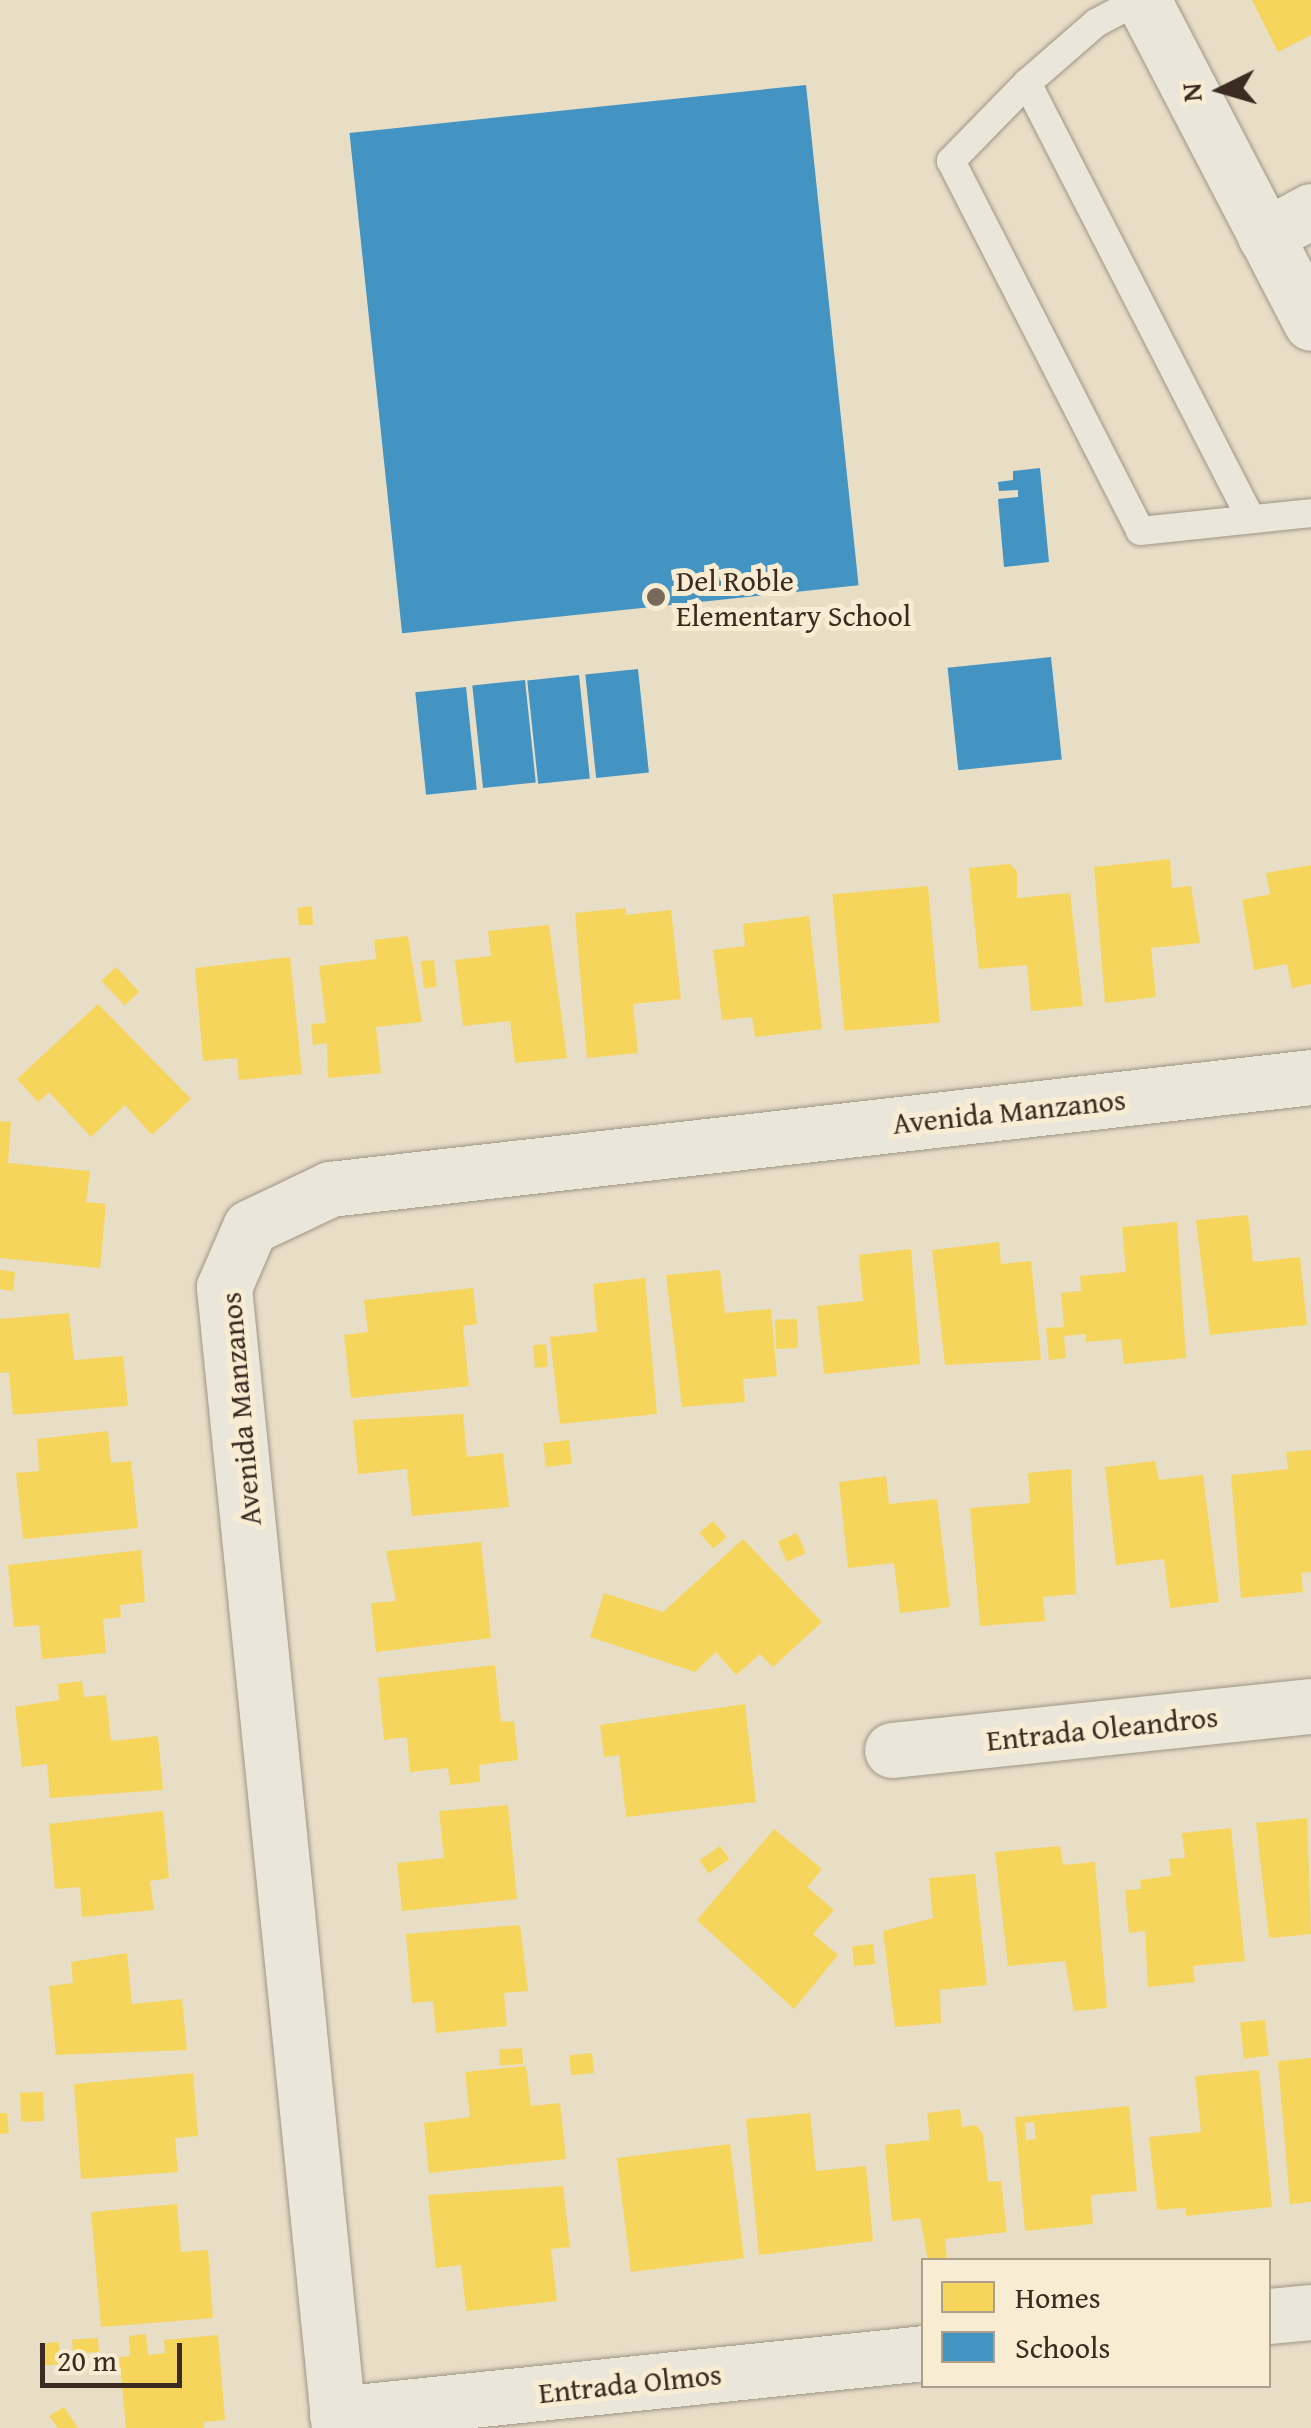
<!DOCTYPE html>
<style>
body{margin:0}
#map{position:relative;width:1311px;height:2428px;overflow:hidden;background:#e8dec6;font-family:"Gentium Book Plus",serif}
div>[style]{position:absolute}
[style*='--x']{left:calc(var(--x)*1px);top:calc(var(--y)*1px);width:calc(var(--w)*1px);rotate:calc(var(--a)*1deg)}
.homes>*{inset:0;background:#f6d55c;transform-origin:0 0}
.schools>*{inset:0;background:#4393c3;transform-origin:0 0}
.roads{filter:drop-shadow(0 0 2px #9d9586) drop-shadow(0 0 2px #9d9586)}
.lane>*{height:28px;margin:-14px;padding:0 14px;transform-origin:14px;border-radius:14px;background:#ebe6da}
.street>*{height:55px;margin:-27.5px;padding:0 27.5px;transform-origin:27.5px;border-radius:27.5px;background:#ebe6da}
.dots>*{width:28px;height:28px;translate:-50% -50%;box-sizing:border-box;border:5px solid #f8edd2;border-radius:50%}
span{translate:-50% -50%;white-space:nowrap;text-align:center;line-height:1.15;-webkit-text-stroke:10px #f8edd2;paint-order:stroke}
.poi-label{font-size:30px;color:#3b2b21}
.left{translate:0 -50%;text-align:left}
.street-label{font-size:30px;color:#3b2b21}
.legend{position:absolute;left:921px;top:2258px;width:350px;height:130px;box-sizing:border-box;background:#f8edd2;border:2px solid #ac9f8b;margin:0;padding:12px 18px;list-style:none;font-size:30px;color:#3b2b21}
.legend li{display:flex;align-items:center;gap:20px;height:50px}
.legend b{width:50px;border:2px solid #ac9f8b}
.north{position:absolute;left:1171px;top:40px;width:100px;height:100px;-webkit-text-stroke:8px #f8edd2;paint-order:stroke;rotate:265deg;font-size:28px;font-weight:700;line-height:40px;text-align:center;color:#3b2b21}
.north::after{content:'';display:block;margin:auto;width:35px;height:45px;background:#3b2b21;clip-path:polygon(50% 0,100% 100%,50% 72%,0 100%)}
.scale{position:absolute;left:40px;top:2343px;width:142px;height:45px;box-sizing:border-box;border:5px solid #3b2b21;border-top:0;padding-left:12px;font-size:30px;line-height:35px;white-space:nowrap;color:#3b2b21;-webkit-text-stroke:8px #f8edd2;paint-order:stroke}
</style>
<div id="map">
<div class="homes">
<i style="clip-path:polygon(1252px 0,1311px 0,1311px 35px,1278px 52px)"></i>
<i style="clip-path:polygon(1170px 859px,1172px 888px,1191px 886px,1200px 943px,1151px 948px,1156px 997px,1105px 1003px,1094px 867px)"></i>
<i style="clip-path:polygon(1010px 864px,1017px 871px,1017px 898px,1070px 893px,1083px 1006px,1031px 1011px,1027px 965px,979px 969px,969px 868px)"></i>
<i style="clip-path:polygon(1311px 865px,1311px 984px,1292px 988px,1287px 964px,1254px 970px,1242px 900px,1270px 894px,1266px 873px)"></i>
<i style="left:928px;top:886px;width:137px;height:96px;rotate:85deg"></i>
<i style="clip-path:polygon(312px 906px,313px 925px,299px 925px,297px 908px)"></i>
<i style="clip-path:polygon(626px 908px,626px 915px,671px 910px,681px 999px,633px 1004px,638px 1053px,587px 1058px,575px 913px)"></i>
<i style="clip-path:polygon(809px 916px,822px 1029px,755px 1037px,752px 1017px,722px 1020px,713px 950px,745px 946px,743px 924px)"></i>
<i style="clip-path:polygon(549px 925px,567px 1058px,515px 1063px,510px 1021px,463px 1026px,455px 960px,491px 956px,488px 931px)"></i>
<i style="clip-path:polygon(408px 936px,422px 1022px,376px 1027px,381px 1073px,328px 1078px,327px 1043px,313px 1045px,311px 1024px,326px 1023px,319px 966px,376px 959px,374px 940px)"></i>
<i style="clip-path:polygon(290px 957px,302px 1074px,239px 1080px,237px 1058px,203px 1061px,195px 968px)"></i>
<i style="left:434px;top:960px;width:27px;height:13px;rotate:84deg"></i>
<i style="left:116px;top:967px;width:34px;height:20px;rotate:47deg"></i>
<i style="clip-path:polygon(98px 1004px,191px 1099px,152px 1135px,125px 1105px,91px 1137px,49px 1092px,38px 1102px,17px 1079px)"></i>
<i style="clip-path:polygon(0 1121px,11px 1122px,8px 1163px,90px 1171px,86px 1202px,106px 1204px,100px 1268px,0 1258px)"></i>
<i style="clip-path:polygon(1248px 1215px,1253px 1262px,1300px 1257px,1307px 1325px,1210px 1335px,1196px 1220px)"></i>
<i style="clip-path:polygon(1177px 1222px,1186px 1358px,1124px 1364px,1121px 1339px,1086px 1342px,1086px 1334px,1064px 1336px,1066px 1358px,1049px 1360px,1046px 1328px,1064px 1327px,1061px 1293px,1081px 1291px,1080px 1276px,1126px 1272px,1122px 1227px)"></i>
<i style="clip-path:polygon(999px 1242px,1001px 1264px,1031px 1261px,1041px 1360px,945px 1365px,932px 1250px)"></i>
<i style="clip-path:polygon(911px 1249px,920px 1364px,824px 1374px,817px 1306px,863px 1301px,859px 1255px)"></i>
<i style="clip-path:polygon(0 1270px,15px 1272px,13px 1291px,0 1289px)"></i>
<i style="clip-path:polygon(720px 1270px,725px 1313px,771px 1309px,777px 1376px,743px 1379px,745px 1402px,682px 1407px,666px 1275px)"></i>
<i style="clip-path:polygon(645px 1278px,657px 1414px,560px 1424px,550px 1337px,597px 1332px,593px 1284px)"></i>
<i style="clip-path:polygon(473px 1288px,477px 1324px,463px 1326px,469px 1386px,351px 1398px,344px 1335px,368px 1332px,364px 1300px)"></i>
<i style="clip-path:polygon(69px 1313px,74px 1360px,123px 1356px,128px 1406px,13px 1415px,9px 1372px,0 1373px,0 1319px)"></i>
<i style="left:797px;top:1319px;width:29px;height:22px;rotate:88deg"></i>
<i style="left:546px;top:1344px;width:23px;height:13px;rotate:85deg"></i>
<i style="clip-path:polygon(463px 1414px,467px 1457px,503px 1453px,509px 1507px,412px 1516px,407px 1469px,358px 1474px,353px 1420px)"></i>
<i style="clip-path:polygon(108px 1431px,111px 1463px,131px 1461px,138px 1528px,23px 1539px,16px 1473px,39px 1471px,37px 1439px)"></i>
<i style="left:569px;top:1440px;width:24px;height:26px;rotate:83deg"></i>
<i style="clip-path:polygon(1311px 1450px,1311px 1572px,1301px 1573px,1303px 1592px,1241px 1598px,1231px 1475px,1288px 1469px,1286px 1452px)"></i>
<i style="clip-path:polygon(1155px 1461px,1159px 1480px,1203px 1475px,1219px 1602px,1170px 1608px,1164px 1559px,1116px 1565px,1105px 1467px)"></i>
<i style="clip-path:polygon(1071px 1469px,1076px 1594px,1043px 1597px,1045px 1621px,980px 1626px,970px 1508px,1030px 1503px,1028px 1473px)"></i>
<i style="clip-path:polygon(886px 1476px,889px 1504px,937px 1499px,950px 1607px,900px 1613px,894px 1563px,848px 1568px,839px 1482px)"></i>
<i style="left:713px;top:1521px;width:21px;height:18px;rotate:49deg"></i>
<i style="left:797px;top:1533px;width:22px;height:21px;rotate:66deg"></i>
<i style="clip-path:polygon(743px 1539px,822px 1622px,773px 1667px,760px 1654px,736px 1675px,716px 1652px,695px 1672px,590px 1637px,604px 1593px,663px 1612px)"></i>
<i style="clip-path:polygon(481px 1542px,491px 1638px,376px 1652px,371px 1603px,396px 1601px,386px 1551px)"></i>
<i style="clip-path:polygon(141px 1550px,145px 1602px,120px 1605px,121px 1617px,103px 1619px,106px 1653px,42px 1659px,39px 1625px,14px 1627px,8px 1565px)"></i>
<i style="clip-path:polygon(495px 1665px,501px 1722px,514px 1721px,518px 1760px,479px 1765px,480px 1782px,450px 1785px,448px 1768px,410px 1772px,407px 1737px,384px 1740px,378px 1678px)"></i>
<i style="clip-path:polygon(82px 1681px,84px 1697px,106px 1695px,111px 1741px,158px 1736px,163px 1790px,50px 1798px,47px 1764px,22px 1767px,15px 1707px,59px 1700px,58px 1684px)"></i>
<i style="clip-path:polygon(745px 1704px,756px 1802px,626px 1817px,619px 1755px,604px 1757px,600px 1725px)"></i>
<i style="clip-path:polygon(508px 1805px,517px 1899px,402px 1911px,397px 1863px,444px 1858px,439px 1811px)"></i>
<i style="clip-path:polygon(163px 1811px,169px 1878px,150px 1881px,154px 1910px,82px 1917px,80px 1887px,55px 1889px,49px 1824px)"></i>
<i style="clip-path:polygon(1307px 1818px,1311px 1934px,1269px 1938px,1256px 1823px)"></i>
<i style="clip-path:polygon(1231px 1828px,1245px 1961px,1193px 1966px,1195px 1982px,1148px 1987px,1145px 1931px,1129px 1933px,1125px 1890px,1141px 1889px,1140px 1880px,1171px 1876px,1169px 1859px,1185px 1858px,1182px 1833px)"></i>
<i style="clip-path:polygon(774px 1829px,822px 1869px,807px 1887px,834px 1910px,813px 1934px,838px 1955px,794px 2009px,697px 1920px)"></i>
<i style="left:720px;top:1846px;width:16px;height:25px;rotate:55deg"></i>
<i style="clip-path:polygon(1060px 1846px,1063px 1865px,1095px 1862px,1107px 2008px,1074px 2011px,1065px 1961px,1008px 1966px,995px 1852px)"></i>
<i style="clip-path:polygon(975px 1874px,987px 1985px,940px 1990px,941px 2023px,895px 2027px,883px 1931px,933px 1918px,929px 1878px)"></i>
<i style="clip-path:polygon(520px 1925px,528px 1991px,504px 1993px,507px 2026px,436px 2033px,433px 2001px,412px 2003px,406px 1934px)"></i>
<i style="left:873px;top:1944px;width:20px;height:21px;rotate:84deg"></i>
<i style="clip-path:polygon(127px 1953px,132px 2004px,182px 1999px,187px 2050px,56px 2055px,49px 1986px,73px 1983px,71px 1962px)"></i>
<i style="left:1265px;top:2020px;width:36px;height:25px;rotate:84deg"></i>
<i style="left:522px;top:2048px;width:16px;height:23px;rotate:86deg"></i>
<i style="left:592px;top:2053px;width:20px;height:23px;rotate:84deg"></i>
<i style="clip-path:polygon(1311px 2058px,1311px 2202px,1290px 2204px,1278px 2061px)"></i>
<i style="clip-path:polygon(526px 2066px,531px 2106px,560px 2103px,566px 2159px,429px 2173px,424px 2123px,470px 2117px,465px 2072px)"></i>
<i style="clip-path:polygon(1259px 2070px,1272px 2207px,1186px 2216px,1185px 2208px,1157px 2210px,1149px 2137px,1201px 2132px,1195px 2076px)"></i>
<i style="clip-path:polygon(193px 2073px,198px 2136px,175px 2138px,178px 2172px,81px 2179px,74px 2084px)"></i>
<i style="left:43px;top:2092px;width:29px;height:23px;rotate:88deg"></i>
<i style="clip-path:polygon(evenodd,1129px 2106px,1137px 2191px,1091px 2195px,1093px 2224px,1025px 2231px,1015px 2117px,1129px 2106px,1034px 2122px,1036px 2139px,1026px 2140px,1025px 2123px,1034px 2122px)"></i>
<i style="clip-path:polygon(960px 2109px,962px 2127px,976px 2125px,983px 2134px,988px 2182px,1001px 2181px,1007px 2232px,945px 2239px,947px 2260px,928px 2260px,920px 2218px,892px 2221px,885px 2145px,930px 2140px,927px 2113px)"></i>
<i style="clip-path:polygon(0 2113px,7px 2113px,9px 2133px,0 2134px)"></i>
<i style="clip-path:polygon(810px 2113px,816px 2171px,866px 2166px,873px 2241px,759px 2255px,746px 2119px)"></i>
<i style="left:730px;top:2144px;width:115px;height:114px;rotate:83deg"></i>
<i style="clip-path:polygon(563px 2186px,570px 2247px,551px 2249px,557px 2301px,466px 2311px,461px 2265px,436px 2268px,428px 2195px)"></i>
<i style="clip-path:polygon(177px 2204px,181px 2252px,208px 2250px,213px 2318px,101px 2327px,91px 2212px)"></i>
<i style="clip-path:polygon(146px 2334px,148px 2355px,165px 2353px,164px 2340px,218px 2335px,225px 2420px,203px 2422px,204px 2428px,126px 2428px,119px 2357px,130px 2356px,129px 2336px)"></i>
<i style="left:98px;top:2338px;width:14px;height:26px;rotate:86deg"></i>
<i style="left:59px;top:2342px;width:22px;height:20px;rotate:85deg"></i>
<i style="clip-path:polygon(64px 2407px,78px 2428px,58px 2428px,49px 2416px)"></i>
</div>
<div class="schools">
<i style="left:806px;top:85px;width:503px;height:459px;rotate:84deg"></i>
<i style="clip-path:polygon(1040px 468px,1049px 562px,1004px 567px,998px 499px,1018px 497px,1018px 490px,999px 491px,998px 482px,1013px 480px,1013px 471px)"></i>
<i style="left:1051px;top:657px;width:103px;height:104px;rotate:84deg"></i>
<i style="left:638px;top:669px;width:104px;height:53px;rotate:84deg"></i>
<i style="left:579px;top:675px;width:104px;height:52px;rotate:84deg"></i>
<i style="left:525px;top:680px;width:103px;height:53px;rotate:84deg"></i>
<i style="left:466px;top:687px;width:103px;height:51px;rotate:84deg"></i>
</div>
<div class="roads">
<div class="lane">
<i style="--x:1139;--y:0;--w:49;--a:151.9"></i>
<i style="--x:1096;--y:23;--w:91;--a:139"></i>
<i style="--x:1027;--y:83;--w:109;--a:134.3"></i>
<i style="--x:951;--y:161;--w:415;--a:62.9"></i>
<i style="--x:1140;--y:531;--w:172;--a:-6"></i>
<i style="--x:1027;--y:83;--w:488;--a:62.8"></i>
</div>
<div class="street">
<i style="--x:1143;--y:0;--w:364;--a:62.5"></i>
<i style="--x:1265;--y:236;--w:52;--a:-28.5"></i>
<i style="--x:892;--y:1750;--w:421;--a:-6"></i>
<i style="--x:1268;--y:2316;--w:43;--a:-5.3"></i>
<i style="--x:337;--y:2414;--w:590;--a:-5.93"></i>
<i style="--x:339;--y:2428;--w:1147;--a:-95.76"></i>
<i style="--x:224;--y:1287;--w:65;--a:-66.6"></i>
<i style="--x:250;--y:1227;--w:89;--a:-25.4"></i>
<i style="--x:330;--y:1189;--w:987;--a:-6.51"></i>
</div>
</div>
<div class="dots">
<i style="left:656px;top:597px;background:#786a5b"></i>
</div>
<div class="poi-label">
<span class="left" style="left:676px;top:597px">Del Roble<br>Elementary School</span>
</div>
<div class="street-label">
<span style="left:1009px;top:1111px;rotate:-6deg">Avenida Manzanos</span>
<span style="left:240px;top:1409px;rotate:-95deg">Avenida Manzanos</span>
<span style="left:1102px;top:1728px;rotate:-6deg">Entrada Oleandros</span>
<span style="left:630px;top:2383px;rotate:-6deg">Entrada Olmos</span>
</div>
<ul class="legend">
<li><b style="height:28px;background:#f6d55c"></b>Homes</li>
<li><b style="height:28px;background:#4393c3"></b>Schools</li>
</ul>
<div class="north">N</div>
<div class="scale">20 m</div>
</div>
